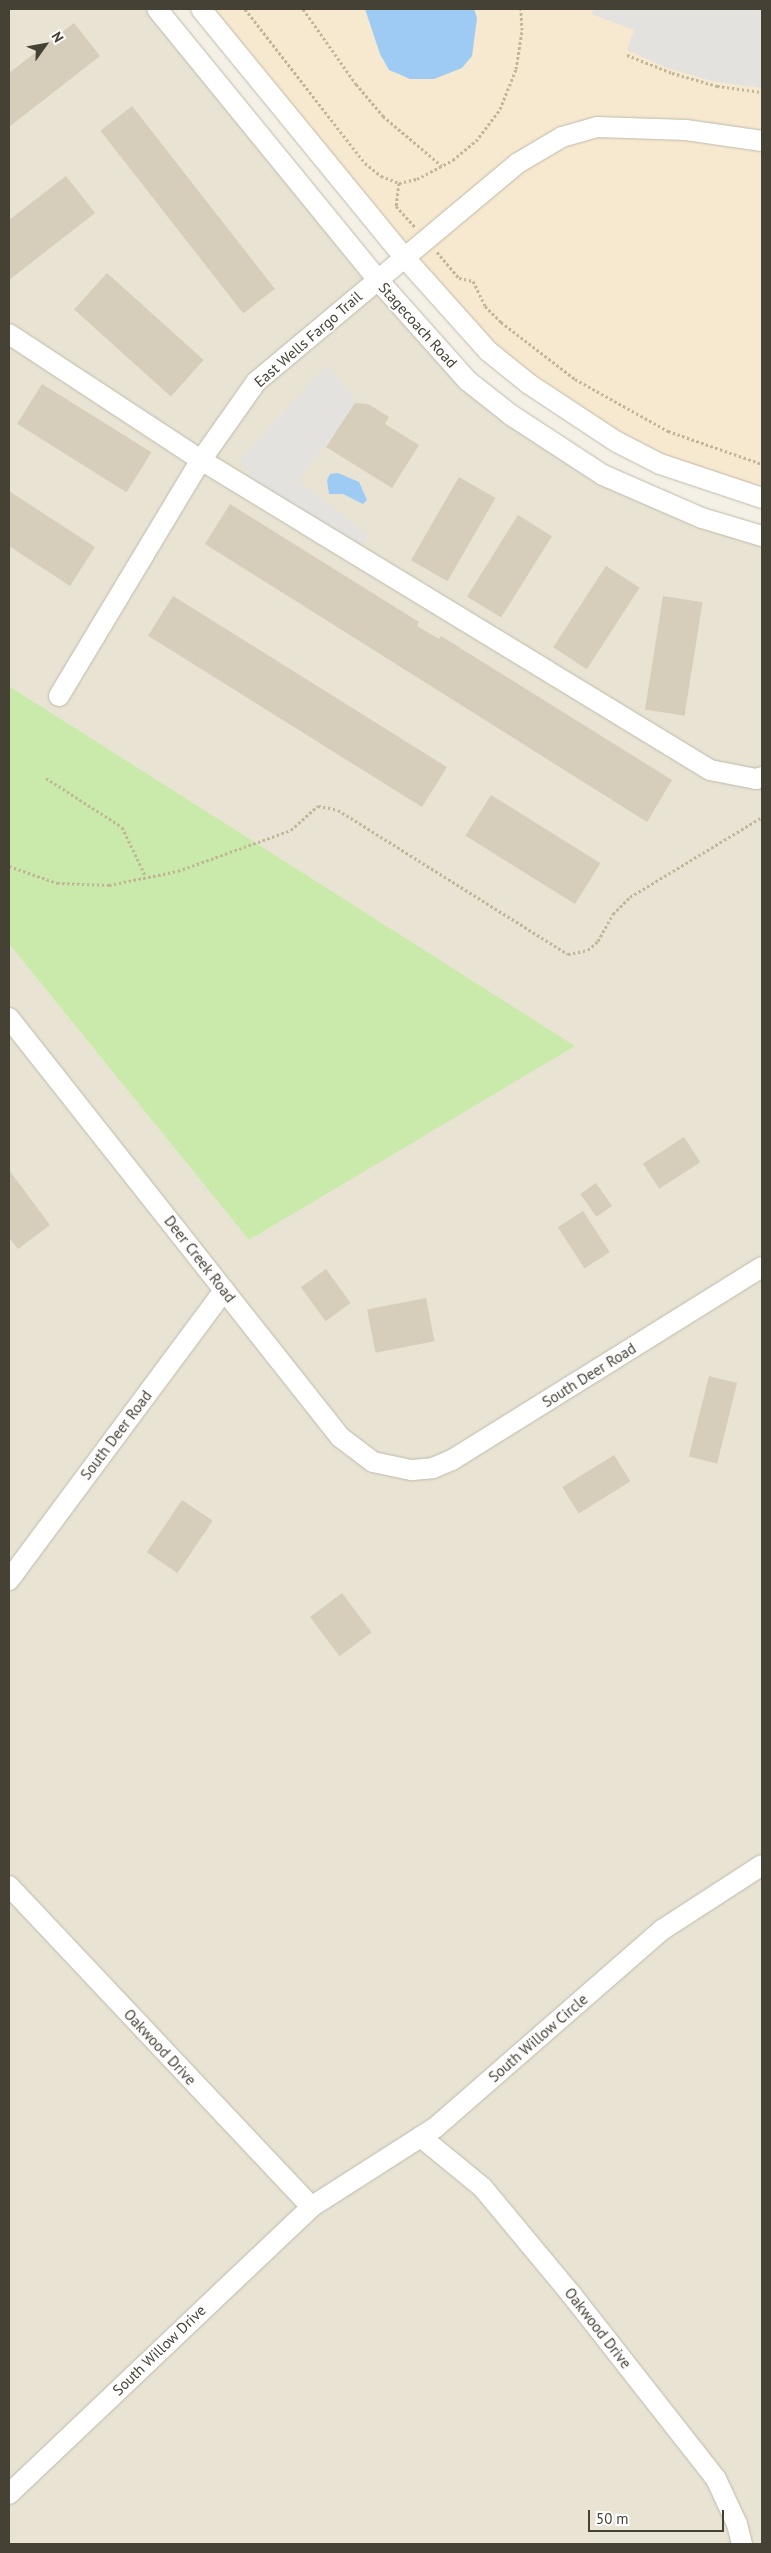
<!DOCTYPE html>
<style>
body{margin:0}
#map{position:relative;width:771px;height:2553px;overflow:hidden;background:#f4f0e5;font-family:"PT Sans",sans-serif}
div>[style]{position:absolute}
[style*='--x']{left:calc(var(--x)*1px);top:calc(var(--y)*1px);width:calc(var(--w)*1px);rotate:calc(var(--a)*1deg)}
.residential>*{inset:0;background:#e8e3d3}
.commercial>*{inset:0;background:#f7e9cf}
.green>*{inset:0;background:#caeaac}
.parking>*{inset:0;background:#e4e2de}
.water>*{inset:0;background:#9ecbf4}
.building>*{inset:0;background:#d6cdba;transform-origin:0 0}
.path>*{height:3px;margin-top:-1.5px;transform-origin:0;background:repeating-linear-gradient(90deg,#c2b698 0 2.5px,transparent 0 5px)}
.roads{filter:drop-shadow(0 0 1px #bfb9a8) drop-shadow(0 0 1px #bfb9a8)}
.minor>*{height:20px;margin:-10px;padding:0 10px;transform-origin:10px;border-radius:10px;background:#fff}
span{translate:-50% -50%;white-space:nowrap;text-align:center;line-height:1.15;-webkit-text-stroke:4px #fff;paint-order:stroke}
.street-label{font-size:15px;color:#464135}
.frame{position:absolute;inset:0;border:10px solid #464135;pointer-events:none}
.north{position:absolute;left:20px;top:20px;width:50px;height:50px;-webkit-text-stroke:4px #fff;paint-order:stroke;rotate:58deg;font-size:14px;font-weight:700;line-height:20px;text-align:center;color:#464135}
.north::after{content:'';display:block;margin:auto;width:18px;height:22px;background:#464135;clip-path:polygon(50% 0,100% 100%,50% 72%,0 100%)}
.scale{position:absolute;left:588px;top:2510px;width:136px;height:22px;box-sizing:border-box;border:2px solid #464135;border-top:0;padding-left:6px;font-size:15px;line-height:18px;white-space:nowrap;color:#464135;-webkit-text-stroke:4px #fff;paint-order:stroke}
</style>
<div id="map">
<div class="residential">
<i style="clip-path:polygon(9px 9px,157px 9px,426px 336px,556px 446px,762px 536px,762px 2544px,9px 2544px,9px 944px,249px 1240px,572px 1045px,9px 686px)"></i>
</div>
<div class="commercial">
<i style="clip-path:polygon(201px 9px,762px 9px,762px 498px,660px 464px,488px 351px)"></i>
</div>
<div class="green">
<i style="clip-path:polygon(9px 686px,575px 1046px,249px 1240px,9px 944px)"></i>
</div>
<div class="parking">
<i style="clip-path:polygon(594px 9px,762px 9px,762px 88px,716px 82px,667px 68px,627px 50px,634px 30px,591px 14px)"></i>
<i style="clip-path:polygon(327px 365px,358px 403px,298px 480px,368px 535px,353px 553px,266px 495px,239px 461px)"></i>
</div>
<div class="water">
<i style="clip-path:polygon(365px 9px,474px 9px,477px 18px,472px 56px,462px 68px,434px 79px,410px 79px,401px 75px,389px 70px,380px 54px)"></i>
<i style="clip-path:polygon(338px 473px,359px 482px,367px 500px,363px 504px,343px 494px,329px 494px,327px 480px,330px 474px)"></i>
</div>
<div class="building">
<i style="clip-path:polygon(74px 23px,100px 56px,9px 127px,9px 73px)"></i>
<i style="left:132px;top:106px;width:232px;height:40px;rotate:52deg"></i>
<i style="clip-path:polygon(66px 176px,95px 213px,9px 280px,9px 220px)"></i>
<i style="left:107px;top:273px;width:130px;height:49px;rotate:42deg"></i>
<i style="left:42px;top:384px;width:129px;height:47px;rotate:32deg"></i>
<i style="clip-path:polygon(355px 403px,368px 404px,389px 417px,385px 424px,419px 445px,392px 488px,326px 447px)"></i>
<i style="left:459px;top:477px;width:42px;height:96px;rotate:30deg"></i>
<i style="clip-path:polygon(9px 491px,95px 547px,70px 586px,9px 546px)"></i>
<i style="clip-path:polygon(230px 504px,419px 622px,417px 626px,439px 639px,441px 636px,672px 780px,647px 822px,205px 544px)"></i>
<i style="left:518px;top:515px;width:40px;height:96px;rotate:32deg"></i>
<i style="left:606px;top:566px;width:40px;height:97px;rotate:33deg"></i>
<i style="left:173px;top:596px;width:323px;height:47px;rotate:32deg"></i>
<i style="left:663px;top:596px;width:40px;height:115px;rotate:9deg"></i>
<i style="left:491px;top:795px;width:129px;height:48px;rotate:32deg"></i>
<i style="left:684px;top:1137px;width:30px;height:49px;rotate:57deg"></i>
<i style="clip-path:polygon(9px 1170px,50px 1225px,18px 1249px,9px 1238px)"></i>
<i style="left:596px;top:1183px;width:28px;height:19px;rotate:55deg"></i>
<i style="left:583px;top:1211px;width:49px;height:30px;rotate:57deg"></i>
<i style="left:326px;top:1269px;width:42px;height:31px;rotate:54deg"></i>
<i style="left:426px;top:1298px;width:44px;height:60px;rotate:79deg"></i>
<i style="left:709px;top:1376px;width:29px;height:83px;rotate:14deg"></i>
<i style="left:614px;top:1455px;width:31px;height:61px;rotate:58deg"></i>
<i style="left:182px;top:1500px;width:37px;height:63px;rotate:34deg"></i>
<i style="left:342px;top:1593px;width:49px;height:40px;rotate:53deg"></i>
</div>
<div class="path">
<i style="--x:245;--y:9;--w:195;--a:52.1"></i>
<i style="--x:365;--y:163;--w:21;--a:39"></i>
<i style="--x:381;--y:176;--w:19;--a:21"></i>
<i style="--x:399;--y:183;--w:18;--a:-13"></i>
<i style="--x:417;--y:179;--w:41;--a:-27.8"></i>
<i style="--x:453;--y:160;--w:30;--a:-40"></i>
<i style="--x:476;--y:141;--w:40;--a:-53"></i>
<i style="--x:500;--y:109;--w:43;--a:-68.2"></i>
<i style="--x:516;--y:69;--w:39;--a:-81"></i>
<i style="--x:522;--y:30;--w:21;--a:-93"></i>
<i style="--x:303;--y:9;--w:92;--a:54.8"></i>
<i style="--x:356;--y:84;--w:42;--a:49.8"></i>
<i style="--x:383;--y:116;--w:77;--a:40.3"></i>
<i style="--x:627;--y:55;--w:48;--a:21.8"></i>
<i style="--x:672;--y:73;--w:47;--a:16.1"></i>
<i style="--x:717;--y:86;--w:45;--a:7.6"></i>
<i style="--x:399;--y:183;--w:23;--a:97"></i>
<i style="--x:396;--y:206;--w:28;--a:48"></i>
<i style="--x:437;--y:252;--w:34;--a:50"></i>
<i style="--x:459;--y:278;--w:14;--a:12"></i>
<i style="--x:473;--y:281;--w:28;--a:64"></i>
<i style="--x:485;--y:306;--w:23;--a:45"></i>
<i style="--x:501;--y:322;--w:93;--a:37.6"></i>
<i style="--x:575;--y:379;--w:107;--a:29.2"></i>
<i style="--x:668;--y:431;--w:100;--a:19.3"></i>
<i style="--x:46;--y:778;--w:90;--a:32.8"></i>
<i style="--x:122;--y:827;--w:55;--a:64.4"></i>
<i style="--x:9;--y:866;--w:51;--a:19.5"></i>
<i style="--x:57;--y:883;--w:52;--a:2.2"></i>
<i style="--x:109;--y:885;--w:70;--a:-11.5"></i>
<i style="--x:178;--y:871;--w:120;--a:-19.9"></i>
<i style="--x:291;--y:830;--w:36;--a:-42"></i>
<i style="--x:318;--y:806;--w:20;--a:11"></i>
<i style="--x:338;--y:810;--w:271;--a:32.1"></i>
<i style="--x:568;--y:954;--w:20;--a:-11"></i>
<i style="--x:588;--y:950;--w:13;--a:-42"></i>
<i style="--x:598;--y:941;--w:31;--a:-61"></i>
<i style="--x:613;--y:914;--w:24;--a:-45"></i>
<i style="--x:630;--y:897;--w:154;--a:-31.2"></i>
</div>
<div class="roads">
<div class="minor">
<i style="--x:157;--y:9;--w:348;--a:50.8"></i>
<i style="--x:377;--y:279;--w:137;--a:48.3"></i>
<i style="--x:468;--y:381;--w:55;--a:38.3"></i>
<i style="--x:511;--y:415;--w:110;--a:33.1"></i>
<i style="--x:603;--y:475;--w:108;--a:23.5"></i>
<i style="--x:702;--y:518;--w:63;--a:16.7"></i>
<i style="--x:201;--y:9;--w:320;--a:50.7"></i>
<i style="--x:404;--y:257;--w:126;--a:48.2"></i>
<i style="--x:488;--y:351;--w:53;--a:38.8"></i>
<i style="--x:529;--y:384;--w:105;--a:33.4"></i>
<i style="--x:617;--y:442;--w:48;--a:27.1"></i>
<i style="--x:660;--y:464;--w:108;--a:18.4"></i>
<i style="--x:9;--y:334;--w:230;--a:33.3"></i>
<i style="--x:201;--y:460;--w:596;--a:31.34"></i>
<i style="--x:710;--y:770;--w:47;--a:11.1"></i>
<i style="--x:756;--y:779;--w:6;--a:-18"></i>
<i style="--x:59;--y:696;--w:275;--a:-59"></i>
<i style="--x:201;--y:460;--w:95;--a:-54.8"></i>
<i style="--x:256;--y:382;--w:341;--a:-39.9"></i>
<i style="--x:518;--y:163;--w:51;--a:-30.6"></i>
<i style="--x:562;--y:137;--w:36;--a:-16"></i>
<i style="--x:597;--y:127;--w:89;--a:1.9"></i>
<i style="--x:686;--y:130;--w:77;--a:8.2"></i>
<i style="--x:9;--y:1018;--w:534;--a:51.69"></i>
<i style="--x:340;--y:1437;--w:41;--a:37.1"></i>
<i style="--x:373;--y:1462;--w:40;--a:12"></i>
<i style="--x:412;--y:1470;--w:21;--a:-5"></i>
<i style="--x:433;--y:1468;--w:21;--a:-23"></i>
<i style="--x:452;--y:1460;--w:365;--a:-31.9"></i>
<i style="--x:9;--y:1580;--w:361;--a:-53.4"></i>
<i style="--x:9;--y:1886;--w:441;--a:46.7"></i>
<i style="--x:421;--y:2137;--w:80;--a:39.4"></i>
<i style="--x:483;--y:2188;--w:138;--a:50.3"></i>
<i style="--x:571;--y:2294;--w:235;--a:51.9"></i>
<i style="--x:716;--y:2479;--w:50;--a:65"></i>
<i style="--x:737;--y:2524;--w:21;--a:76"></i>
<i style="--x:9;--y:2494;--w:417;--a:-43.5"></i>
<i style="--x:311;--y:2207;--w:148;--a:-32.6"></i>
<i style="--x:436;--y:2127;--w:300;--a:-41.1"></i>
<i style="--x:662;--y:1930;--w:119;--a:-33"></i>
</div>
</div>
<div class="street-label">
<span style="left:418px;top:325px;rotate:48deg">Stagecoach Road</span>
<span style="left:308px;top:339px;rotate:-41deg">East Wells Fargo Trail</span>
<span style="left:200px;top:1259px;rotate:52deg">Deer Creek Road</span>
<span style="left:589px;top:1375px;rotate:-32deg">South Deer Road</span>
<span style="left:116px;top:1435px;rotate:-53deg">South Deer Road</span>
<span style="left:538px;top:2038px;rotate:-41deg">South Willow Circle</span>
<span style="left:160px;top:2047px;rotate:47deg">Oakwood Drive</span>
<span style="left:598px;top:2328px;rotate:52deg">Oakwood Drive</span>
<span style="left:159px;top:2350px;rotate:-44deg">South Willow Drive</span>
</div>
<div class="frame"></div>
<div class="north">N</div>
<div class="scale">50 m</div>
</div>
